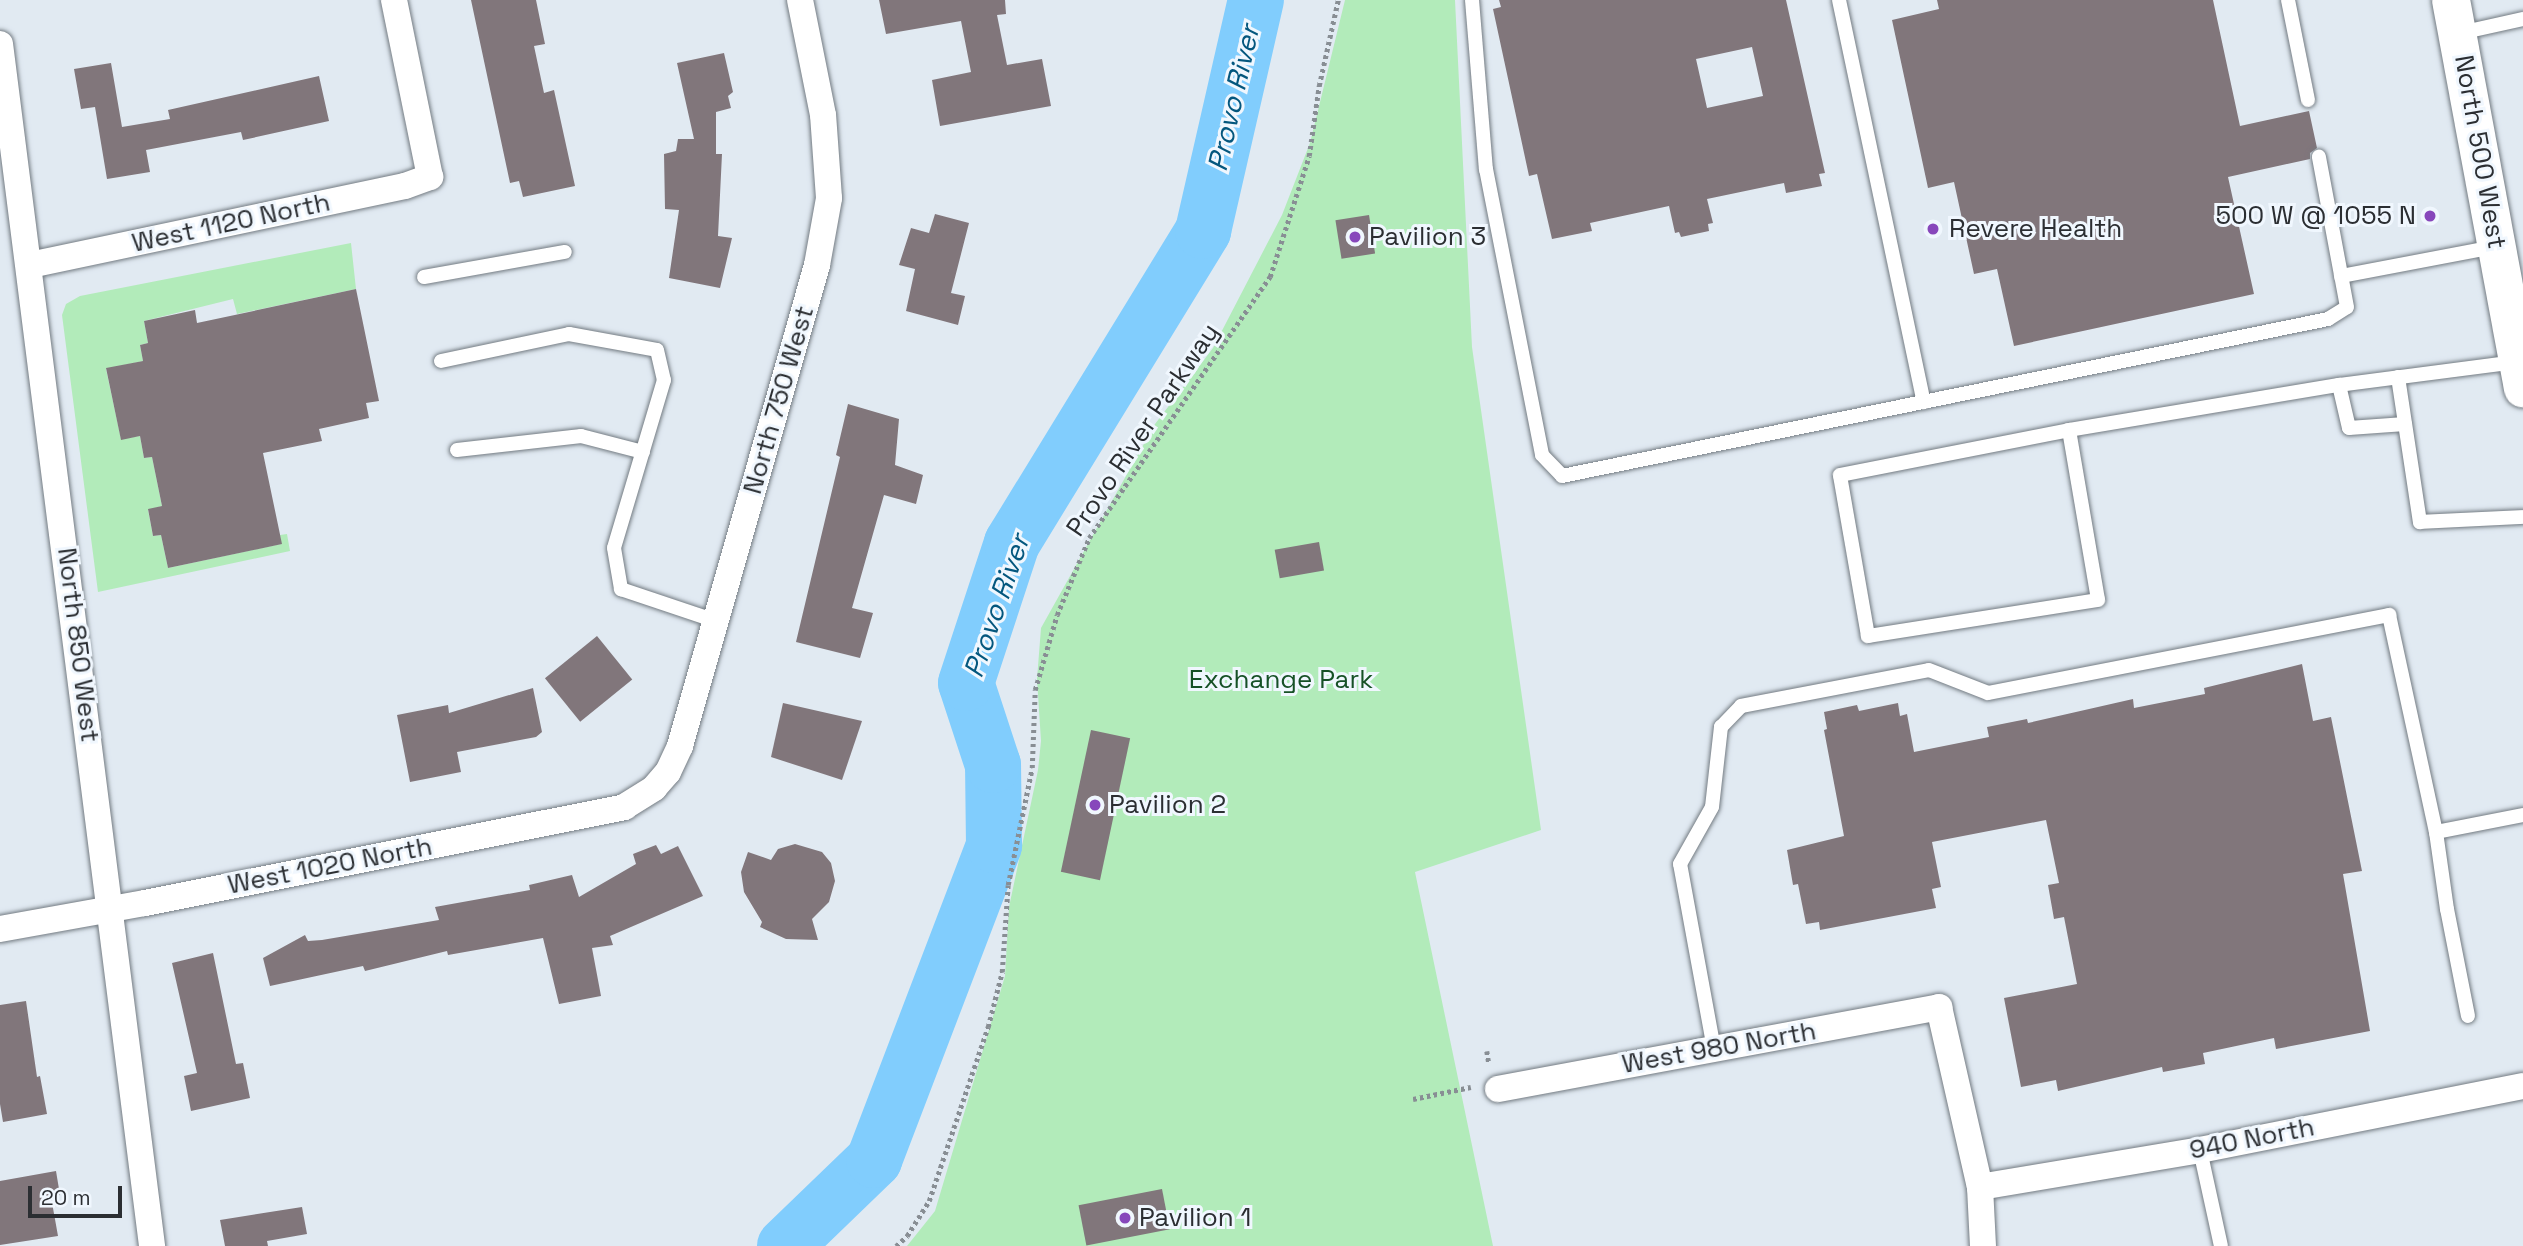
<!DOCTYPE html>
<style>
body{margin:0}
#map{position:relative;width:2523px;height:1246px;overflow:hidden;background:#e1eaf2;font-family:"Space Grotesk",sans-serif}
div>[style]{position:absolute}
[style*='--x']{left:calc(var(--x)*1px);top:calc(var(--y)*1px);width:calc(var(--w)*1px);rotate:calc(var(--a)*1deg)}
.green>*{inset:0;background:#b2ebba}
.river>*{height:56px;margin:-28px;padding:0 28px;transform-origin:28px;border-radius:28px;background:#81cdfd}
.building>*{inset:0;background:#81767b;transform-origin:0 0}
.path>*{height:4.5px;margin-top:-2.25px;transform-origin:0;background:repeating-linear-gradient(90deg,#888e94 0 3.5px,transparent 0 7px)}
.roads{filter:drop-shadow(0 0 2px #737b82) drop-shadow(0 0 2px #737b82)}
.service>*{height:14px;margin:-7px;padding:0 7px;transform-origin:7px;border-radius:7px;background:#fff}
.minor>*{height:26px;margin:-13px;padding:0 13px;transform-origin:13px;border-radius:13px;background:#fff}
.primary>*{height:38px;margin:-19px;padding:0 19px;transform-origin:19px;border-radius:19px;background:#fff}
.dots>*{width:19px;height:19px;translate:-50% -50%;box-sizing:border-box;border:4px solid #f0f7fe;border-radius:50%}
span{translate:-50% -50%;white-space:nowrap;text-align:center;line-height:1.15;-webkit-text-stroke:6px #f0f7fe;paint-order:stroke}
.street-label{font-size:26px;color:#2b2e32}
.poi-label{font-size:26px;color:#2b2e32}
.right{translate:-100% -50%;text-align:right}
.left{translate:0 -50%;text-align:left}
.park-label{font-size:26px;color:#165126}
.water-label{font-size:28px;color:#04577e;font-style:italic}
.scale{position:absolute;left:28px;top:1186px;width:94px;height:32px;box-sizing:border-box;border:4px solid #2b2e32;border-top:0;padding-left:9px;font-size:21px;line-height:24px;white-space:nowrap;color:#2b2e32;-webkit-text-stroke:5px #f0f7fe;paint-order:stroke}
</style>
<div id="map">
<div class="green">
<i style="clip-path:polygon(1345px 0,1455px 0,1472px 347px,1541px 830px,1415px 872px,1493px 1246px,907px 1246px,935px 1211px,1005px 976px,1009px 907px,1038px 770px,1041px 741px,1037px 679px,1041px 628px,1155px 424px,1213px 348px,1282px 215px,1310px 143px)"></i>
<i style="clip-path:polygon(351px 243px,356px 289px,237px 314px,233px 299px,144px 321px,148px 343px,140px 345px,143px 361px,106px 369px,121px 439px,140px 436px,144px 458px,152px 457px,162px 506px,148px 510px,153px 536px,161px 535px,168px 568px,281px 544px,280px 535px,287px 534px,290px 551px,98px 592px,62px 315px,66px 304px,80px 296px)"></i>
</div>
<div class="river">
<i style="--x:785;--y:1246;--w:124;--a:-44"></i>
<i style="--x:874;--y:1160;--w:337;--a:-69.1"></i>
<i style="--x:994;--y:845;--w:80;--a:-90.7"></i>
<i style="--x:993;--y:765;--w:86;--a:-108.2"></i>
<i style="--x:966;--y:683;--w:147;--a:-71.8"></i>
<i style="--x:1012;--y:543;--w:366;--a:-58.5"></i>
<i style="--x:1203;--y:231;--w:237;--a:-77.1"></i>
</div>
<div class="building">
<i style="clip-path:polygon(471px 0,536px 0,545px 44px,534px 46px,544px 93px,554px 90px,575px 186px,523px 197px,519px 181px,510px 183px)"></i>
<i style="clip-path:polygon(879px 0,1005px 0,1006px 14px,997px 15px,1007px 65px,1042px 59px,1051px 106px,940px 126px,932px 80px,971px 72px,961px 21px,886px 34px)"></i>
<i style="clip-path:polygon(evenodd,1499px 0,1786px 0,1825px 173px,1819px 174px,1822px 186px,1786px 193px,1784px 183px,1707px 199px,1713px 223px,1708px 224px,1709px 231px,1681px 237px,1679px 232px,1675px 233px,1669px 206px,1590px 223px,1592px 231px,1552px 239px,1537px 174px,1529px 176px,1493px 9px,1501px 7px,1499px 0,1752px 47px,1763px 96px,1707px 108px,1696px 59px,1752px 47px)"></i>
<i style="clip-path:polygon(1937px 0,2213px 0,2240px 126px,2309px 111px,2317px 148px,2310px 153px,2310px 159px,2228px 177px,2254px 294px,2014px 346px,1997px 269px,1974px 274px,1954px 182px,1928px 188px,1892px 20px,1939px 9px)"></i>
<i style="clip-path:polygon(724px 53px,733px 92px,728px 96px,731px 108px,716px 112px,716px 154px,722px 154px,718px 236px,732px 238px,720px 288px,669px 278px,679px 210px,665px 209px,664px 154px,676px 151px,678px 139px,694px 139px,677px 63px)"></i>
<i style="clip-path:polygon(111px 63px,122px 127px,170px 119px,168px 110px,319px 76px,329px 121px,243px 140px,241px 132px,146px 150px,150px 172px,107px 179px,95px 107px,81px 109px,74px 69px)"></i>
<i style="clip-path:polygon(935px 214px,969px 223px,951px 293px,965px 296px,958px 325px,906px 311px,915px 269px,899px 265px,911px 228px,929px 233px)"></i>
<i style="left:1369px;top:215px;width:39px;height:34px;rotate:81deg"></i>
<i style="clip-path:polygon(356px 289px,379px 401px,366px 403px,369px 418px,319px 429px,322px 441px,263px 453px,282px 544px,168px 568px,161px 535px,153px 536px,148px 509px,162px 506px,152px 457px,144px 458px,140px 436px,121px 440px,106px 368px,143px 361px,140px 345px,148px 343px,144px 321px,195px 310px,197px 323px)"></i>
<i style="clip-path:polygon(848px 404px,899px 419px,895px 465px,923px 475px,916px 504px,884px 495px,852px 608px,873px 613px,860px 658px,796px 642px,840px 457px,836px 455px)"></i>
<i style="left:1319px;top:542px;width:29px;height:45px;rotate:80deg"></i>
<i style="left:597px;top:636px;width:56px;height:67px;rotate:51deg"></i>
<i style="clip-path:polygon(2302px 664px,2313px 721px,2331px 717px,2362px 871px,2343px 874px,2370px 1031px,2276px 1049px,2274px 1038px,2203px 1053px,2205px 1064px,2163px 1072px,2162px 1067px,2058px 1091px,2056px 1080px,2021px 1087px,2004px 998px,2077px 984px,2064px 917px,2054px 919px,2048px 885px,2059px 883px,2046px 820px,1932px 842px,1941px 887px,1932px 889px,1936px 908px,1820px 930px,1819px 922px,1806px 924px,1798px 884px,1793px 885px,1787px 850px,1844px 836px,1824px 730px,1827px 729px,1824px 712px,1857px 705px,1859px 711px,1898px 703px,1900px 716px,1907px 714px,1914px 752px,1989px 737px,1987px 727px,2027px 719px,2028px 723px,2133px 699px,2134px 708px,2205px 694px,2204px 688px)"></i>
<i style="clip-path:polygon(533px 688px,542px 732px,536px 737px,457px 752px,461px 772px,410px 782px,397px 715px,448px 705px,449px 713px)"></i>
<i style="clip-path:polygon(783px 703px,862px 721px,842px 780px,771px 757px)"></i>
<i style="left:1091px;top:730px;width:40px;height:145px;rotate:12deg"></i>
<i style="clip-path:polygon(795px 844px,822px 852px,831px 863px,835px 881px,829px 902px,812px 919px,818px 940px,786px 939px,760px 927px,762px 922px,744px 892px,741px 872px,748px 852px,771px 860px,778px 849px)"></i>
<i style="clip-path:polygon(656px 845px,661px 854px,678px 846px,703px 896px,610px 936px,613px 945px,592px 948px,601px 996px,559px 1004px,543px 938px,448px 955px,447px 951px,365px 971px,363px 966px,270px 986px,263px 958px,305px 935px,308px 941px,322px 940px,439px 920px,435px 907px,530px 890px,529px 885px,572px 875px,579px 897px,636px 864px,633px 854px)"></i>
<i style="clip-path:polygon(213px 953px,236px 1064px,243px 1063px,250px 1098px,191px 1111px,184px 1076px,197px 1073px,172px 963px)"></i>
<i style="clip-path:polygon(26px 1001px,37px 1077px,40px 1076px,47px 1114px,3px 1122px,0 1104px,0 1005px)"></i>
<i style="clip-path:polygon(56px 1171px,60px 1195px,51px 1197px,58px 1236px,0 1245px,0 1181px)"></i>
<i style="left:1162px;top:1189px;width:41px;height:85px;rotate:79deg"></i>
<i style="clip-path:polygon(302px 1207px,307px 1234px,267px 1241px,268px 1246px,225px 1246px,220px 1220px)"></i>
</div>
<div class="path">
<i style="--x:1487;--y:1051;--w:13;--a:81"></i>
<i style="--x:1413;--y:1099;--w:59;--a:-11.7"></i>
<i style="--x:896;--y:1246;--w:15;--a:-42"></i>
<i style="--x:907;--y:1236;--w:41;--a:-57.8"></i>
<i style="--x:929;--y:1201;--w:184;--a:-71.3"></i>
<i style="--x:988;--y:1027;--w:57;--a:-75.7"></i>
<i style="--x:1002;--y:972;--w:87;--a:-86.1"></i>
<i style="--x:1008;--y:885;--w:119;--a:-78.4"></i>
<i style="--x:1032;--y:768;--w:78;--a:-87.8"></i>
<i style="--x:1035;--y:690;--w:78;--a:-73.7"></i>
<i style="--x:1057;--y:615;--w:83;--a:-67.4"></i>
<i style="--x:1089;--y:538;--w:318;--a:-55.3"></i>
<i style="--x:1270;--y:277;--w:127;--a:-72.1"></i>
<i style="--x:1309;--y:156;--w:71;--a:-81.9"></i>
<i style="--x:1319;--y:86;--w:88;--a:-77.5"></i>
</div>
<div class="roads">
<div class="service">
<i style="--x:1472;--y:0;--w:170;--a:85.3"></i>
<i style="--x:1486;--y:169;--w:291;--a:78.9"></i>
<i style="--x:1542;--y:455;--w:29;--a:46"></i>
<i style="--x:1562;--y:476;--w:782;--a:-11.58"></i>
<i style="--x:2328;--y:319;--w:22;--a:-32"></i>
<i style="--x:2347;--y:307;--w:153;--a:-100.6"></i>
<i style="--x:1839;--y:0;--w:411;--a:78.1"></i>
<i style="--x:2288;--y:0;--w:102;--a:78.7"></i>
<i style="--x:2460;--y:33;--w:65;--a:-12.5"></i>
<i style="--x:2341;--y:276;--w:156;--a:-10.7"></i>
<i style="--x:424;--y:277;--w:143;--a:-10.1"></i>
<i style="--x:441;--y:361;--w:131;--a:-11.9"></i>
<i style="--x:569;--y:334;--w:89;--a:10.3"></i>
<i style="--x:657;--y:350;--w:31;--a:77"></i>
<i style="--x:664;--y:380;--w:175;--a:106.6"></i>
<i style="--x:614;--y:548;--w:42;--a:80.3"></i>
<i style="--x:621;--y:589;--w:100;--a:18.6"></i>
<i style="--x:2398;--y:377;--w:147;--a:81.4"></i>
<i style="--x:2420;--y:522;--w:103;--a:-2.8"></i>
<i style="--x:2339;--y:385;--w:44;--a:76.9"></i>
<i style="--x:2349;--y:428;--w:56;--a:-4.1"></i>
<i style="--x:2069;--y:430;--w:172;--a:80.3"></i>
<i style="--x:2098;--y:600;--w:233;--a:171.1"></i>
<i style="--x:1868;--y:636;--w:163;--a:-99.9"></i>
<i style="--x:1840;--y:475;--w:233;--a:-11.1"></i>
<i style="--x:2069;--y:430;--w:274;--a:-9.5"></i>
<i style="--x:2339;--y:385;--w:179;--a:-7.4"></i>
<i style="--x:457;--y:450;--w:125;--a:-6.4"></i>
<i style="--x:581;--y:436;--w:64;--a:14.5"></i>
<i style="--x:2436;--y:832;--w:78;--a:81.9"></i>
<i style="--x:2447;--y:909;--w:109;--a:78.9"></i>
<i style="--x:1714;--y:1049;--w:188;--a:-100.4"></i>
<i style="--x:1680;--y:864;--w:65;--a:-60.7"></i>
<i style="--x:1712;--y:807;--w:81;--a:-83.6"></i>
<i style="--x:1721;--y:727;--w:29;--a:-46"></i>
<i style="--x:1741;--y:706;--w:191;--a:-10.8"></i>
<i style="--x:1929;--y:670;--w:63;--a:21.3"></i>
<i style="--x:1988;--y:693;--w:409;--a:-11"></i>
<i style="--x:2389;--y:615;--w:222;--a:77.8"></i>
<i style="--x:2436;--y:832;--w:89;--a:-11.1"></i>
<i style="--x:2200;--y:1150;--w:98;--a:77.7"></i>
</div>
<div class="minor">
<i style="--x:0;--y:44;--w:1212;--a:82.79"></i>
<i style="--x:30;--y:265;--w:383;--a:-11.9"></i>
<i style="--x:405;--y:186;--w:27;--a:-20"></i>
<i style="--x:430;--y:177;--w:181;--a:-101.5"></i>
<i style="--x:0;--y:929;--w:147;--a:-10.2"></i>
<i style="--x:145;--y:903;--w:489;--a:-11.3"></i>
<i style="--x:624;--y:807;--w:36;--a:-32"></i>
<i style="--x:654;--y:788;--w:21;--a:-49"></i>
<i style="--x:668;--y:772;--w:29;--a:-65"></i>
<i style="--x:680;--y:746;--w:500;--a:-74.1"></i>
<i style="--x:817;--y:265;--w:68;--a:-79.8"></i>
<i style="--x:829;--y:198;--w:83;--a:-94.1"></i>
<i style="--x:823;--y:115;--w:117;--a:-101.3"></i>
<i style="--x:1498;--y:1089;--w:449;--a:-10.5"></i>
<i style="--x:1939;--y:1007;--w:185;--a:77.2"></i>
<i style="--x:1980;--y:1187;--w:59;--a:87.1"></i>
<i style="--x:1980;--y:1187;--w:223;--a:-9.5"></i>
<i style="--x:2200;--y:1150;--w:329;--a:-11.2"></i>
</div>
<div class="primary">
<i style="--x:2451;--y:0;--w:395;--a:79.5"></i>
</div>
</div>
<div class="dots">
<i style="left:2430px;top:216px;background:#8747bb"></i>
<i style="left:1933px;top:229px;background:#8747bb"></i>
<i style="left:1355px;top:237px;background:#8747bb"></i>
<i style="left:1095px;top:805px;background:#8747bb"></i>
<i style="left:1125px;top:1218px;background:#8747bb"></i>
</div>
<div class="street-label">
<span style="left:2480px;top:152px;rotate:80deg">North 500 West</span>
<span style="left:231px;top:223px;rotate:-12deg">West 1120 North</span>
<span style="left:779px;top:400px;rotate:-74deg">North 750 West</span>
<span style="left:1143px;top:430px;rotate:-56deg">Provo River Parkway</span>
<span style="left:78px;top:645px;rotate:83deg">North 850 West</span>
<span style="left:330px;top:866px;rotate:-11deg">West 1020 North</span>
<span style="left:1719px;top:1048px;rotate:-10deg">West 980 North</span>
<span style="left:2252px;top:1139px;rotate:-11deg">940 North</span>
</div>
<div class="poi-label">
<span class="right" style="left:2416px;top:216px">500 W @ 1055 N</span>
<span class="left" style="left:1949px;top:229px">Revere Health</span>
<span class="left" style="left:1369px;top:237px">Pavilion 3</span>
<span class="left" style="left:1109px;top:805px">Pavilion 2</span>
<span class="left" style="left:1139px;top:1218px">Pavilion 1</span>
</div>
<div class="park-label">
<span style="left:1281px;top:680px">Exchange Park</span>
</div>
<div class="water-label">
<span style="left:1233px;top:98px;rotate:-77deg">Provo River</span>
<span style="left:996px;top:606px;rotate:-71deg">Provo River</span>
</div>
<div class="scale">20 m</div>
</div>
